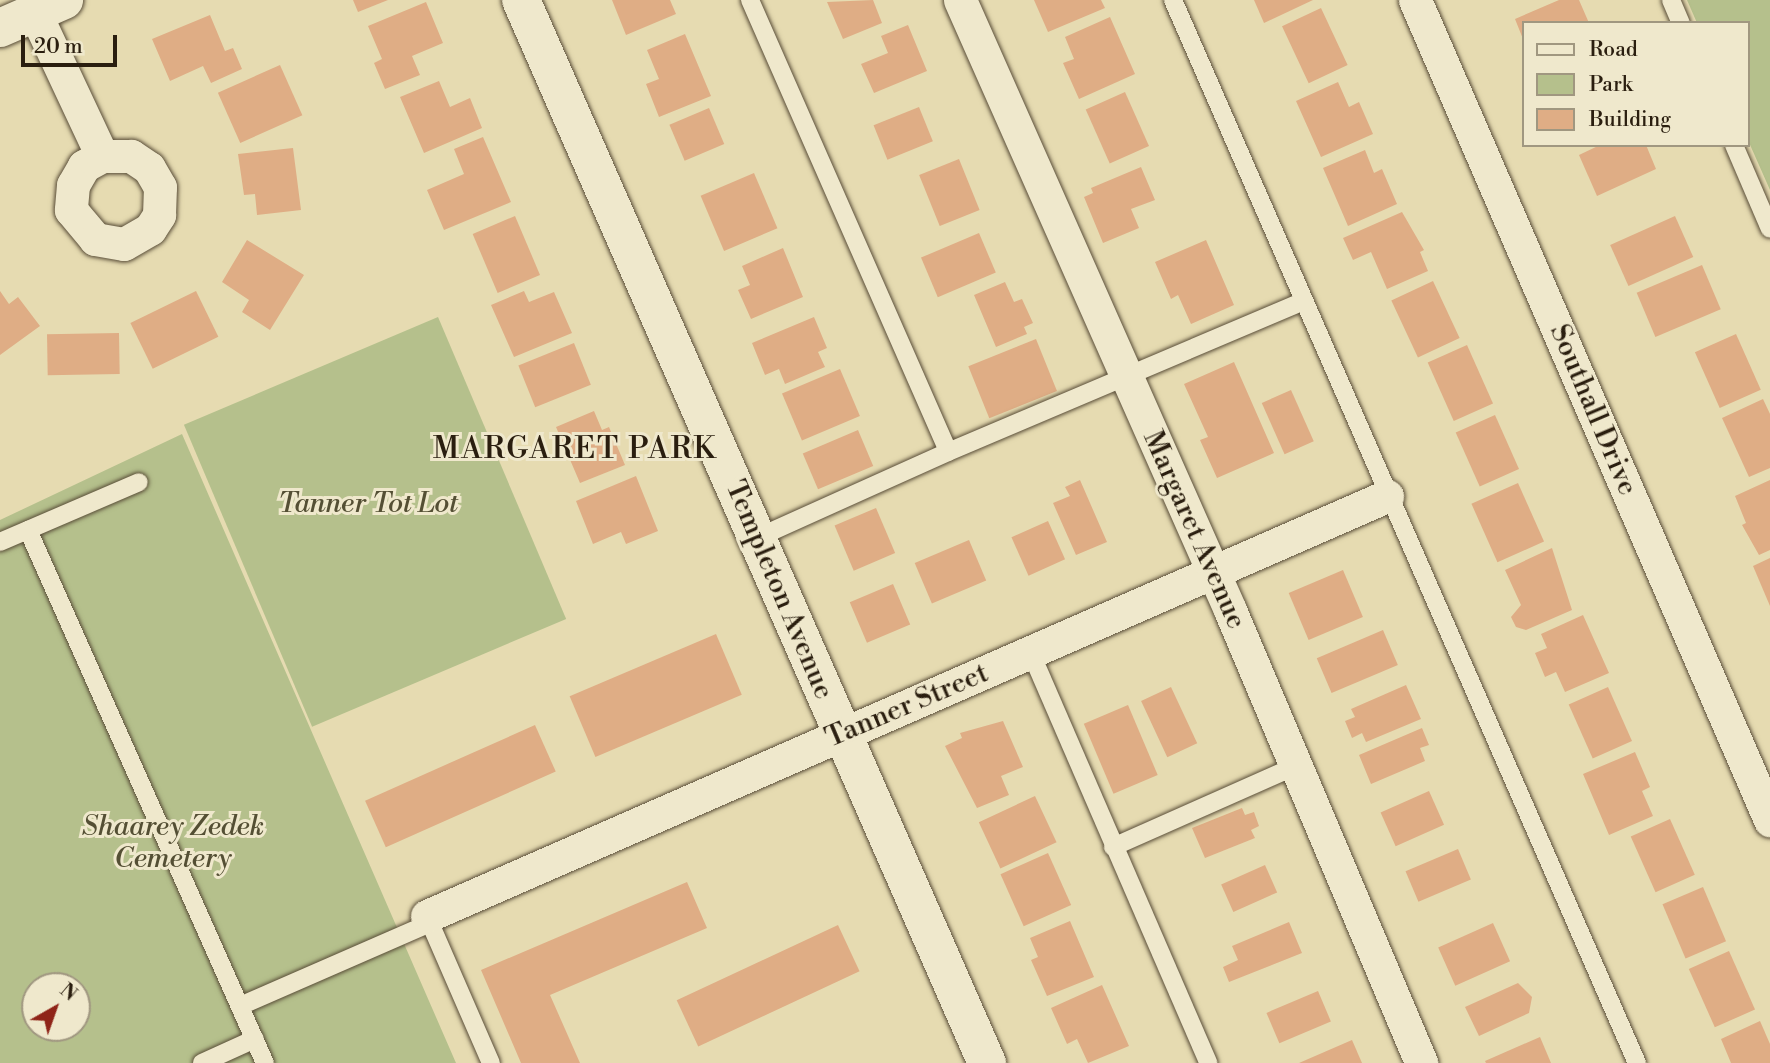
<!DOCTYPE html>
<style>
body{margin:0}
#map{position:relative;width:1770px;height:1063px;overflow:hidden;background:#e6dbb1;font-family:"Libre Bodoni",serif}
div>[style]{position:absolute}
[style*='--x']{left:calc(var(--x)*1px);top:calc(var(--y)*1px);width:calc(var(--w)*1px);rotate:calc(var(--a)*1deg)}
.green>*{inset:0;background:#b5c08c;transform-origin:0 0}
.building>*{inset:0;background:#dfad85;transform-origin:0 0}
.roads{filter:drop-shadow(0 0 2px #594d38) drop-shadow(0 0 2px #594d38)}
.service>*{height:18px;margin:-9px;padding:0 9px;transform-origin:9px;border-radius:9px;background:#efe8cc}
.minor>*{height:33px;margin:-16.5px;padding:0 16.5px;transform-origin:16.5px;border-radius:16.5px;background:#efe8cc}
.tertiary>*{height:38px;margin:-19px;padding:0 19px;transform-origin:19px;border-radius:19px;background:#efe8cc}
span{translate:-50% -50%;white-space:nowrap;text-align:center;line-height:1.15;-webkit-text-stroke:6px #efe8cc;paint-order:stroke}
.street-label{font-size:28px;color:#2a1e0f}
.park-label{font-size:28px;color:#544f34;font-style:italic}
.neighbourhood-label{font-size:30px;color:#2a1e0f;letter-spacing:2px}
.legend{position:absolute;left:1522px;top:21px;width:228px;height:126px;box-sizing:border-box;background:#efe8cc;border:2px solid #a09780;margin:0;padding:9px 12px;list-style:none;font-size:21px;color:#2a1e0f}
.legend li{display:flex;align-items:center;gap:14px;height:35px}
.legend b{width:35px;border:2px solid #a09780}
.north{position:absolute;left:21px;top:972px;width:70px;height:70px;box-sizing:border-box;background:#efe8cc;border:2px solid #a09780;border-radius:50%;rotate:40deg;font-size:19px;font-weight:700;line-height:28px;text-align:center;color:#2a1e0f}
.north::after{content:'';display:block;margin:auto;width:24px;height:32px;background:#8f2418;clip-path:polygon(50% 0,100% 100%,50% 72%,0 100%)}
.scale{position:absolute;left:21px;top:35px;width:96px;height:32px;box-sizing:border-box;border:4px solid #2a1e0f;border-top:0;padding-left:9px;font-size:21px;line-height:24px;white-space:nowrap;color:#2a1e0f;-webkit-text-stroke:5px #efe8cc;paint-order:stroke}
</style>
<div id="map">
<div class="green">
<i style="clip-path:polygon(1687px 0,1770px 0,1770px 190px,1747px 138px,1747px 23px,1697px 23px)"></i>
<i style="left:438px;top:317px;width:328px;height:276px;rotate:67deg"></i>
<i style="clip-path:polygon(evenodd,182px 434px,456px 1063px,0 1063px,0 520px,182px 434px,35px 986px,77px 986px,77px 1028px,35px 1028px,35px 986px)"></i>
</div>
<div class="building">
<i style="clip-path:polygon(353px 0,388px 0,358px 12px)"></i>
<i style="clip-path:polygon(612px 0,670px 0,676px 14px,626px 35px)"></i>
<i style="clip-path:polygon(873px 0,882px 23px,843px 39px,827px 2px)"></i>
<i style="clip-path:polygon(1034px 0,1101px 0,1105px 8px,1048px 32px)"></i>
<i style="clip-path:polygon(1254px 0,1313px 0,1264px 23px)"></i>
<i style="clip-path:polygon(1559px 0,1579px 0,1589px 23px,1523px 23px,1523px 39px,1515px 19px)"></i>
<i style="clip-path:polygon(426px 2px,443px 43px,412px 56px,420px 75px,385px 89px,374px 63px,382px 59px,368px 26px)"></i>
<i style="left:1321px;top:8px;width:63px;height:43px;rotate:65deg"></i>
<i style="clip-path:polygon(210px 15px,225px 51px,233px 48px,242px 69px,211px 83px,203px 66px,170px 81px,152px 39px)"></i>
<i style="clip-path:polygon(1110px 17px,1135px 74px,1079px 99px,1063px 63px,1074px 59px,1065px 37px)"></i>
<i style="clip-path:polygon(908px 25px,927px 71px,874px 93px,861px 64px,888px 53px,881px 36px)"></i>
<i style="clip-path:polygon(685px 34px,711px 96px,659px 117px,646px 84px,659px 79px,647px 50px)"></i>
<i style="left:280px;top:65px;width:55px;height:68px;rotate:66deg"></i>
<i style="clip-path:polygon(439px 81px,450px 107px,470px 98px,482px 128px,424px 153px,400px 97px)"></i>
<i style="clip-path:polygon(1338px 82px,1349px 107px,1359px 102px,1373px 134px,1321px 157px,1296px 101px)"></i>
<i style="left:1125px;top:92px;width:59px;height:43px;rotate:66deg"></i>
<i style="left:919px;top:107px;width:37px;height:49px;rotate:68deg"></i>
<i style="left:709px;top:108px;width:39px;height:43px;rotate:67deg"></i>
<i style="clip-path:polygon(483px 137px,511px 202px,444px 230px,427px 190px,464px 174px,454px 149px)"></i>
<i style="clip-path:polygon(1600px 145px,1646px 145px,1656px 169px,1597px 196px,1579px 155px)"></i>
<i style="clip-path:polygon(293px 148px,301px 210px,257px 215px,255px 194px,244px 195px,238px 154px)"></i>
<i style="clip-path:polygon(1365px 150px,1374px 173px,1382px 169px,1397px 204px,1348px 226px,1323px 168px)"></i>
<i style="left:959px;top:159px;width:55px;height:43px;rotate:68deg"></i>
<i style="clip-path:polygon(1141px 167px,1155px 200px,1131px 209px,1139px 228px,1103px 243px,1084px 197px,1093px 193px,1091px 188px)"></i>
<i style="left:754px;top:173px;width:60px;height:58px;rotate:67deg"></i>
<i style="clip-path:polygon(1402px 212px,1424px 250px,1420px 252px,1428px 271px,1387px 289px,1371px 252px,1353px 260px,1343px 238px)"></i>
<i style="left:515px;top:216px;width:64px;height:46px;rotate:67deg"></i>
<i style="left:1675px;top:216px;width:45px;height:71px;rotate:66deg"></i>
<i style="left:979px;top:233px;width:43px;height:63px;rotate:67deg"></i>
<i style="clip-path:polygon(247px 240px,304px 275px,270px 330px,242px 312px,249px 300px,222px 282px)"></i>
<i style="clip-path:polygon(1206px 240px,1234px 305px,1191px 324px,1178px 295px,1171px 299px,1155px 262px)"></i>
<i style="clip-path:polygon(783px 248px,803px 297px,751px 319px,738px 290px,750px 285px,742px 266px)"></i>
<i style="left:1702px;top:265px;width:48px;height:71px;rotate:67deg"></i>
<i style="left:1433px;top:281px;width:63px;height:46px;rotate:65deg"></i>
<i style="clip-path:polygon(1005px 282px,1014px 302px,1022px 299px,1033px 323px,1024px 327px,1027px 334px,996px 347px,974px 295px)"></i>
<i style="clip-path:polygon(0 291px,9px 304px,18px 297px,40px 326px,0 355px)"></i>
<i style="left:196px;top:291px;width:51px;height:73px;rotate:64deg"></i>
<i style="clip-path:polygon(524px 291px,529px 302px,554px 292px,572px 333px,514px 357px,491px 305px)"></i>
<i style="clip-path:polygon(814px 317px,827px 348px,818px 352px,825px 367px,785px 384px,779px 369px,765px 375px,752px 343px)"></i>
<i style="left:119px;top:333px;width:41px;height:72px;rotate:89deg"></i>
<i style="left:1736px;top:334px;width:61px;height:45px;rotate:66deg"></i>
<i style="left:1036px;top:339px;width:56px;height:73px;rotate:68deg"></i>
<i style="left:574px;top:343px;width:45px;height:60px;rotate:68deg"></i>
<i style="left:1467px;top:345px;width:64px;height:43px;rotate:66deg"></i>
<i style="clip-path:polygon(1234px 362px,1274px 453px,1217px 478px,1200px 440px,1208px 437px,1184px 384px)"></i>
<i style="left:840px;top:369px;width:51px;height:63px;rotate:67deg"></i>
<i style="left:1291px;top:390px;width:56px;height:32px;rotate:66deg"></i>
<i style="clip-path:polygon(1763px 399px,1770px 414px,1770px 468px,1749px 477px,1722px 418px)"></i>
<i style="clip-path:polygon(594px 411px,602px 430px,609px 427px,625px 465px,580px 483px,556px 427px)"></i>
<i style="left:1495px;top:415px;width:59px;height:43px;rotate:66deg"></i>
<i style="left:858px;top:430px;width:39px;height:60px;rotate:67deg"></i>
<i style="clip-path:polygon(636px 476px,658px 531px,626px 544px,621px 532px,593px 544px,576px 501px)"></i>
<i style="clip-path:polygon(1080px 480px,1107px 542px,1076px 555px,1053px 503px,1070px 496px,1065px 487px)"></i>
<i style="clip-path:polygon(1770px 480px,1770px 550px,1759px 555px,1742px 525px,1746px 523px,1735px 496px)"></i>
<i style="left:1518px;top:483px;width:64px;height:51px;rotate:66deg"></i>
<i style="left:876px;top:508px;width:49px;height:45px;rotate:67deg"></i>
<i style="left:1048px;top:521px;width:42px;height:40px;rotate:66deg"></i>
<i style="left:969px;top:540px;width:44px;height:59px;rotate:67deg"></i>
<i style="clip-path:polygon(1552px 548px,1572px 610px,1526px 630px,1516px 627px,1511px 617px,1521px 605px,1505px 570px)"></i>
<i style="clip-path:polygon(1770px 558px,1770px 606px,1753px 566px)"></i>
<i style="left:1343px;top:570px;width:51px;height:59px;rotate:67deg"></i>
<i style="left:893px;top:584px;width:44px;height:47px;rotate:67deg"></i>
<i style="clip-path:polygon(1583px 615px,1609px 673px,1565px 692px,1556px 672px,1545px 677px,1535px 653px,1547px 648px,1541px 634px)"></i>
<i style="left:1383px;top:630px;width:38px;height:72px;rotate:67deg"></i>
<i style="left:716px;top:634px;width:66px;height:159px;rotate:67deg"></i>
<i style="clip-path:polygon(1406px 685px,1421px 719px,1366px 742px,1362px 733px,1352px 738px,1345px 721px,1355px 717px,1351px 709px)"></i>
<i style="left:1171px;top:687px;width:62px;height:33px;rotate:65deg"></i>
<i style="left:1608px;top:687px;width:59px;height:43px;rotate:66deg"></i>
<i style="left:1128px;top:705px;width:76px;height:48px;rotate:67deg"></i>
<i style="clip-path:polygon(1003px 721px,1023px 767px,1001px 776px,1009px 795px,977px 808px,945px 746px,962px 738px,960px 733px)"></i>
<i style="left:535px;top:725px;width:51px;height:186px;rotate:66deg"></i>
<i style="clip-path:polygon(1422px 728px,1429px 745px,1420px 748px,1425px 761px,1371px 784px,1359px 755px)"></i>
<i style="clip-path:polygon(1635px 752px,1650px 787px,1642px 791px,1653px 816px,1609px 835px,1583px 774px)"></i>
<i style="left:1429px;top:791px;width:37px;height:53px;rotate:66deg"></i>
<i style="left:1035px;top:796px;width:51px;height:62px;rotate:65deg"></i>
<i style="clip-path:polygon(1242px 808px,1245px 815px,1254px 812px,1259px 826px,1251px 830px,1255px 838px,1205px 858px,1192px 828px)"></i>
<i style="left:1670px;top:819px;width:61px;height:43px;rotate:66deg"></i>
<i style="left:1458px;top:849px;width:33px;height:57px;rotate:67deg"></i>
<i style="left:1048px;top:853px;width:57px;height:52px;rotate:66deg"></i>
<i style="left:1265px;top:865px;width:30px;height:48px;rotate:66deg"></i>
<i style="clip-path:polygon(687px 882px,707px 928px,550px 995px,580px 1063px,521px 1063px,481px 970px)"></i>
<i style="left:1703px;top:887px;width:59px;height:44px;rotate:67deg"></i>
<i style="clip-path:polygon(1070px 921px,1094px 977px,1047px 996px,1031px 960px,1038px 957px,1030px 938px)"></i>
<i style="clip-path:polygon(1289px 922px,1302px 953px,1229px 982px,1223px 967px,1238px 960px,1232px 946px)"></i>
<i style="left:1493px;top:923px;width:42px;height:60px;rotate:66deg"></i>
<i style="left:838px;top:925px;width:51px;height:178px;rotate:65deg"></i>
<i style="left:1729px;top:951px;width:64px;height:44px;rotate:66deg"></i>
<i style="clip-path:polygon(1518px 983px,1532px 997px,1529px 1013px,1479px 1036px,1465px 1007px)"></i>
<i style="clip-path:polygon(1102px 985px,1129px 1046px,1088px 1063px,1077px 1039px,1067px 1044px,1051px 1008px)"></i>
<i style="left:1318px;top:991px;width:33px;height:56px;rotate:67deg"></i>
<i style="clip-path:polygon(1760px 1021px,1770px 1044px,1770px 1063px,1731px 1063px,1721px 1039px)"></i>
<i style="clip-path:polygon(1540px 1037px,1551px 1063px,1486px 1063px,1485px 1061px)"></i>
<i style="clip-path:polygon(1352px 1040px,1362px 1063px,1299px 1063px)"></i>
</div>
<div class="roads">
<div class="service">
<i style="--x:750;--y:0;--w:493;--a:66.3"></i>
<i style="--x:948;--y:452;--w:209;--a:155.8"></i>
<i style="--x:1173;--y:0;--w:1160;--a:66.42"></i>
<i style="--x:1671;--y:0;--w:25;--a:67"></i>
<i style="--x:1734;--y:145;--w:91;--a:66.8"></i>
<i style="--x:948;--y:452;--w:386;--a:-23"></i>
<i style="--x:28;--y:530;--w:583;--a:66.03"></i>
<i style="--x:0;--y:542;--w:151;--a:-23.3"></i>
<i style="--x:1031;--y:653;--w:447;--a:66.6"></i>
<i style="--x:1113;--y:847;--w:200;--a:-23.9"></i>
<i style="--x:427;--y:916;--w:160;--a:66.5"></i>
<i style="--x:240;--y:1006;--w:207;--a:-23.6"></i>
<i style="--x:202;--y:1063;--w:58;--a:-24.4"></i>
</div>
<div class="minor">
<i style="--x:960;--y:0;--w:667;--a:66.12"></i>
<i style="--x:1230;--y:610;--w:492;--a:67.1"></i>
<i style="--x:1415;--y:0;--w:894;--a:66.59"></i>
<i style="--x:35;--y:13;--w:158;--a:64.9"></i>
<i style="--x:102;--y:156;--w:21;--a:151"></i>
<i style="--x:84;--y:166;--w:22;--a:120"></i>
<i style="--x:73;--y:185;--w:25;--a:95"></i>
<i style="--x:71;--y:210;--w:38;--a:50"></i>
<i style="--x:95;--y:239;--w:29;--a:10"></i>
<i style="--x:124;--y:244;--w:30;--a:-30"></i>
<i style="--x:150;--y:229;--w:17;--a:-57"></i>
<i style="--x:159;--y:215;--w:28;--a:-88"></i>
<i style="--x:160;--y:187;--w:22;--a:-120"></i>
<i style="--x:149;--y:168;--w:22;--a:-146"></i>
<i style="--x:131;--y:156;--w:29;--a:180"></i>
<i style="--x:427;--y:916;--w:1048;--a:-23.63"></i>
</div>
<div class="tertiary">
<i style="--x:521;--y:0;--w:1161;--a:66.33"></i>
<i style="--x:0;--y:28;--w:70;--a:-23.6"></i>
</div>
</div>
<div class="street-label">
<span style="left:1593px;top:410px;rotate:67deg">Southall Drive</span>
<span style="left:1194px;top:530px;rotate:66deg">Margaret Avenue</span>
<span style="left:779px;top:590px;rotate:67deg">Templeton Avenue</span>
<span style="left:907px;top:706px;rotate:-23deg">Tanner Street</span>
</div>
<div class="park-label">
<span style="left:368px;top:504px">Tanner Tot Lot</span>
<span style="left:173px;top:843px">Shaarey Zedek<br>Cemetery</span>
</div>
<div class="neighbourhood-label">
<span style="left:575px;top:449px">MARGARET PARK</span>
</div>
<ul class="legend">
<li><b style="height:9px;background:#efe8cc"></b>Road</li>
<li><b style="height:19px;background:#b5c08c"></b>Park</li>
<li><b style="height:19px;background:#dfad85"></b>Building</li>
</ul>
<div class="north">N</div>
<div class="scale">20 m</div>
</div>
